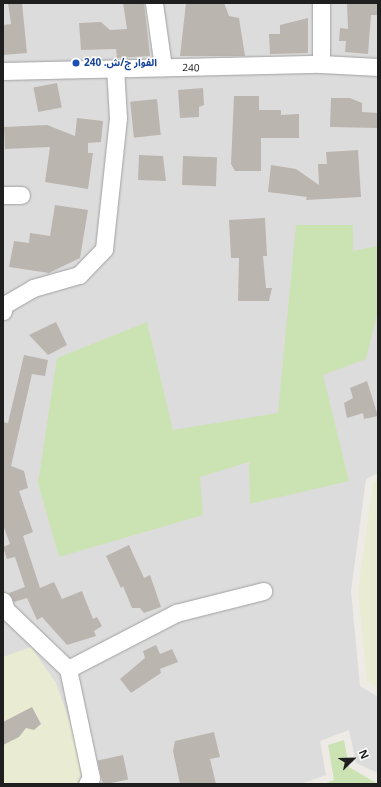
<!DOCTYPE html>
<meta charset="utf-8">
<style>
body{margin:0}
#map{position:relative;width:381px;height:787px;overflow:hidden;background:#eeebe6;font-family:"Noto Sans","Noto Sans Arabic",sans-serif}
div>[style]{position:absolute}
[style*='--x']{left:calc(var(--x)*1px);top:calc(var(--y)*1px);width:calc(var(--w)*1px);rotate:calc(var(--a)*1deg)}
.residential>*{inset:0;background:#dddcdc}
.farmland>*{inset:0;background:#eaebd3}
.grass>*{inset:0;background:#cbe3b2}
.building>*{inset:0;background:#bbb5af;transform-origin:0 0}
.roads{filter:drop-shadow(0 0 1px #a0a0a0) drop-shadow(0 0 1px #a0a0a0)}
.minor>*{height:17px;margin:-8.5px;padding:0 8.5px;transform-origin:8.5px;border-radius:8.5px;background:#fff}
.dots>*{width:11px;height:11px;translate:-50% -50%;box-sizing:border-box;border:2px solid #fff;border-radius:50%}
span{translate:-50% -50%;white-space:nowrap;text-align:center;line-height:1.15;-webkit-text-stroke:3px #fff;paint-order:stroke}
.transit-label{font-size:10px;color:#164399;font-weight:700}
.left{translate:0 -50%;text-align:left}
.street-label{font-size:10px;color:#1f1f1f}
.frame{position:absolute;inset:0;border:4px solid #1f1f1f;pointer-events:none}
.north{position:absolute;left:333px;top:739px;width:40px;height:40px;-webkit-text-stroke:3px #fff;paint-order:stroke;rotate:67deg;font-size:11px;font-weight:700;line-height:16px;text-align:center;color:#1f1f1f}
.north::after{content:'';display:block;margin:auto;width:14px;height:18px;background:#1f1f1f;clip-path:polygon(50% 0,100% 100%,50% 72%,0 100%)}
</style>
<div id="map">
<div class="residential">
<i style="clip-path:polygon(3px 3px,378px 3px,378px 473px,366px 479px,351px 591px,360px 686px,378px 697px,378px 773px,356px 763px,349px 730px,320px 741px,326px 775px,301px 784px,3px 784px)"></i>
</div>
<div class="farmland">
<i style="clip-path:polygon(378px 481px,378px 687px,367px 682px,358px 591px,373px 483px)"></i>
<i style="clip-path:polygon(31px 647px,56px 683px,80px 751px,81px 775px,78px 784px,3px 784px,3px 657px)"></i>
</div>
<div class="grass">
<i style="clip-path:polygon(296px 225px,353px 225px,353px 251px,378px 246px,378px 311px,366px 359px,323px 375px,349px 481px,250px 504px,249px 462px,200px 477px,203px 515px,59px 557px,38px 483px,57px 358px,147px 322px,173px 430px,278px 413px)"></i>
<i style="clip-path:polygon(344px 740px,349px 767px,378px 784px,323px 784px,334px 780px,328px 745px)"></i>
</div>
<div class="building">
<i style="clip-path:polygon(8px 3px,22px 3px,27px 53px,3px 55px,3px 25px,11px 24px)"></i>
<i style="clip-path:polygon(123px 3px,144px 3px,150px 56px,117px 58px,116px 49px,81px 50px,79px 23px,101px 22px,110px 30px,127px 29px)"></i>
<i style="clip-path:polygon(186px 3px,224px 3px,229px 16px,239px 18px,245px 56px,180px 56px)"></i>
<i style="clip-path:polygon(347px 3px,378px 3px,378px 15px,371px 15px,368px 54px,345px 52px,346px 41px,339px 41px,340px 28px,348px 29px)"></i>
<i style="clip-path:polygon(308px 18px,308px 53px,270px 54px,269px 34px,280px 34px,280px 25px)"></i>
<i style="left:57px;top:83px;width:25px;height:24px;rotate:79deg"></i>
<i style="clip-path:polygon(203px 88px,204px 105px,199px 107px,199px 117px,180px 118px,178px 90px)"></i>
<i style="clip-path:polygon(234px 96px,259px 96px,259px 110px,281px 110px,281px 115px,299px 114px,299px 138px,261px 138px,261px 171px,235px 171px,231px 164px)"></i>
<i style="clip-path:polygon(331px 98px,350px 98px,362px 103px,362px 112px,378px 113px,378px 128px,330px 127px)"></i>
<i style="left:157px;top:99px;width:36px;height:27px;rotate:84deg"></i>
<i style="clip-path:polygon(77px 118px,103px 121px,101px 142px,88px 143px,88px 153px,93px 153px,88px 189px,45px 182px,50px 147px,5px 149px,4px 127px,47px 125px,75px 136px)"></i>
<i style="clip-path:polygon(358px 150px,361px 197px,306px 200px,307px 197px,268px 192px,271px 165px,296px 169px,319px 185px,318px 164px,327px 164px,326px 152px)"></i>
<i style="clip-path:polygon(139px 155px,163px 156px,166px 181px,138px 180px)"></i>
<i style="left:183px;top:156px;width:34px;height:29px;rotate:2deg"></i>
<i style="clip-path:polygon(55px 205px,88px 210px,80px 258px,49px 273px,9px 267px,14px 241px,29px 243px,30px 233px,50px 236px)"></i>
<i style="clip-path:polygon(265px 218px,267px 256px,263px 256px,266px 288px,272px 288px,269px 301px,238px 301px,239px 258px,231px 258px,229px 220px)"></i>
<i style="clip-path:polygon(56px 322px,67px 345px,48px 355px,29px 335px)"></i>
<i style="clip-path:polygon(24px 355px,48px 360px,45px 376px,32px 374px,11px 466px,24px 471px,28px 488px,19px 491px,33px 532px,23px 536px,40px 588px,54px 582px,62px 599px,82px 591px,93px 619px,97px 617px,102px 626px,94px 631px,96px 636px,67px 645px,42px 617px,37px 620px,27px 598px,14px 602px,9px 593px,25px 587px,15px 557px,7px 559px,3px 547px,10px 544px,3px 525px,3px 422px,8px 423px)"></i>
<i style="clip-path:polygon(367px 381px,378px 416px,364px 419px,363px 413px,347px 418px,344px 403px,353px 398px,350px 388px)"></i>
<i style="clip-path:polygon(129px 545px,144px 578px,150px 575px,161px 607px,144px 613px,140px 608px,132px 608px,123px 586px,121px 588px,106px 556px)"></i>
<i style="clip-path:polygon(156px 645px,160px 654px,172px 649px,178px 662px,160px 669px,161px 673px,131px 693px,120px 679px,145px 658px,143px 651px)"></i>
<i style="clip-path:polygon(32px 707px,41px 724px,34px 730px,26px 728px,19px 737px,3px 745px,3px 722px)"></i>
<i style="clip-path:polygon(214px 732px,220px 757px,210px 759px,216px 784px,180px 784px,173px 751px,175px 741px)"></i>
<i style="left:123px;top:755px;width:25px;height:26px;rotate:78deg"></i>
</div>
<div class="roads">
<div class="minor">
<i style="--x:154;--y:3;--w:65;--a:82"></i>
<i style="--x:321;--y:3;--w:61;--a:90"></i>
<i style="--x:3;--y:71;--w:318;--a:-1.3"></i>
<i style="--x:321;--y:64;--w:57;--a:3"></i>
<i style="--x:3;--y:195;--w:18;--a:0"></i>
<i style="--x:3;--y:311;--w:6;--a:-81"></i>
<i style="--x:4;--y:305;--w:34;--a:-30"></i>
<i style="--x:33;--y:288;--w:48;--a:-15.8"></i>
<i style="--x:79;--y:275;--w:36;--a:-46"></i>
<i style="--x:104;--y:249;--w:132;--a:-83.9"></i>
<i style="--x:118;--y:118;--w:50;--a:-93.4"></i>
<i style="--x:3;--y:601;--w:9;--a:72"></i>
<i style="--x:6;--y:610;--w:86;--a:43.6"></i>
<i style="--x:68;--y:669;--w:122;--a:-27.4"></i>
<i style="--x:176;--y:613;--w:90;--a:-14.2"></i>
<i style="--x:68;--y:669;--w:111;--a:78.1"></i>
<i style="--x:91;--y:778;--w:7;--a:124"></i>
</div>
</div>
<div class="dots">
<i style="left:76px;top:63px;background:#1a4fb4"></i>
</div>
<div class="transit-label">
<span class="left" style="left:84px;top:63px">الفوار ج/ش. 240</span>
</div>
<div class="street-label">
<span style="left:191px;top:68px;rotate:1deg">240</span>
</div>
<div class="frame"></div>
<div class="north">N</div>
</div>
